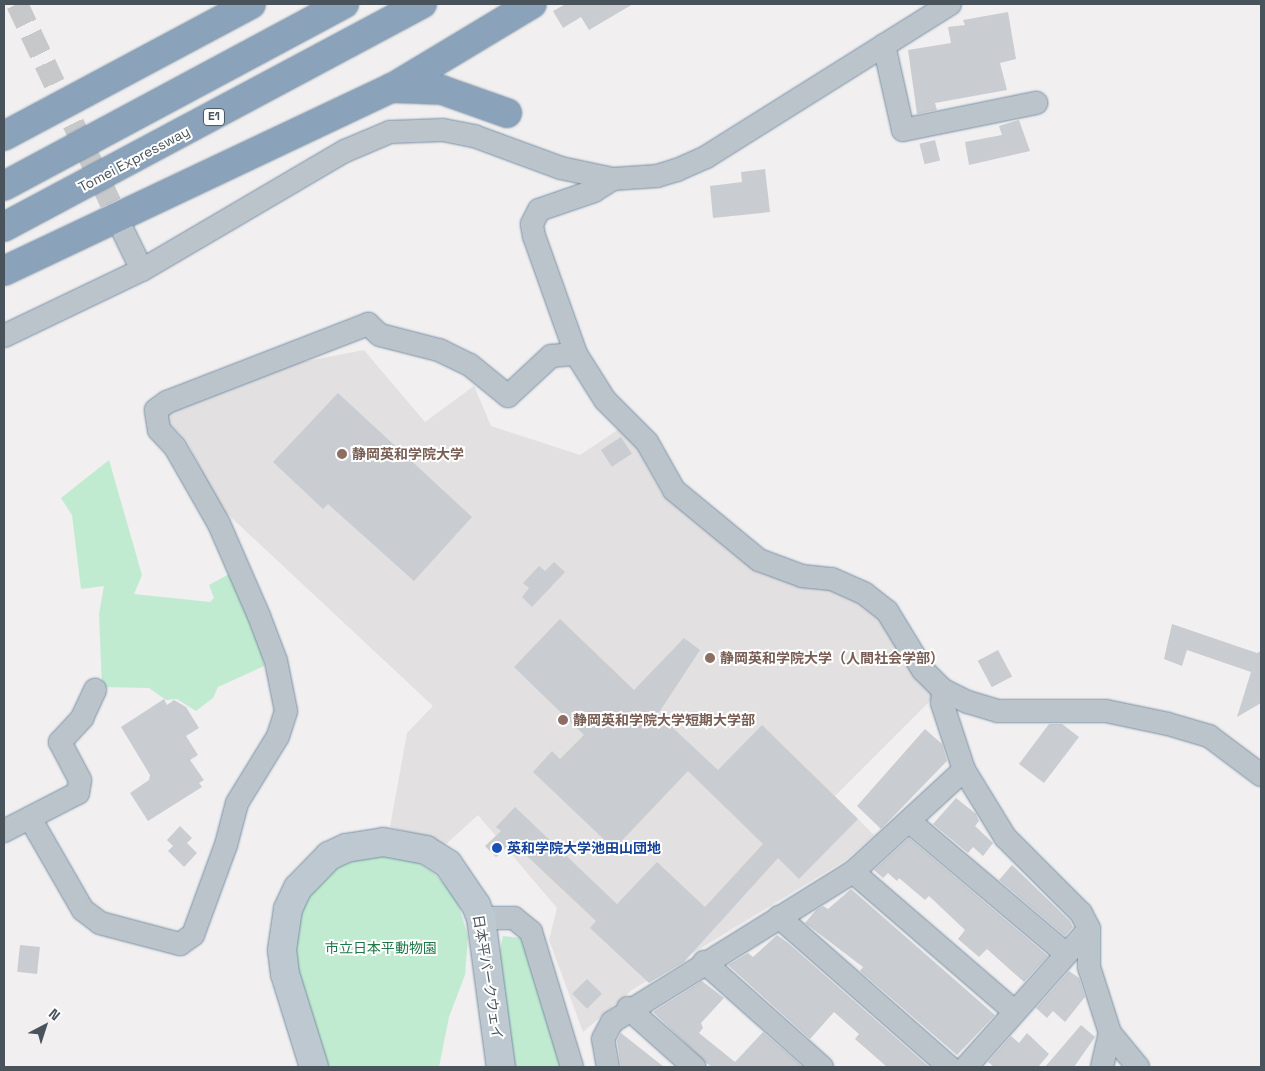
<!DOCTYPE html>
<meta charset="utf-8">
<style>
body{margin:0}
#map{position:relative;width:1265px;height:1071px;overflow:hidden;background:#f1efef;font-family:"Space Grotesk","Noto Sans JP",sans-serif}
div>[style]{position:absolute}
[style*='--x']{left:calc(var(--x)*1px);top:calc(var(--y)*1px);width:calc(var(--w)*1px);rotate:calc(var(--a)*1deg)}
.education>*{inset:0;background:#e2e0e0}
.green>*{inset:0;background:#c1ebd0}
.building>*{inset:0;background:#c9ccd1;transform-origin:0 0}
.street-tunnel>*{height:22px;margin-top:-11px;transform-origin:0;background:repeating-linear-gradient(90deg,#c7c8ca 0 22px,transparent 0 33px)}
.roads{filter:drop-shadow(0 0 1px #768ea5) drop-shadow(0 0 1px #768ea5)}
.street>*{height:22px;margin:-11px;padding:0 11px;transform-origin:11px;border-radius:11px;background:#bcc4cb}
.secondary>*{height:28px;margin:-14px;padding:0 14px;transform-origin:14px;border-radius:14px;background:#bec8d1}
.highway>*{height:28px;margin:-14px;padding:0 14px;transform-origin:14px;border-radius:14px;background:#8ba3ba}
.dots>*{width:14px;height:14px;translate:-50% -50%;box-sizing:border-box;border:2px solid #fff;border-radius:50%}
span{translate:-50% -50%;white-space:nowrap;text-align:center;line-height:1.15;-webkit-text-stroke:4px #fff;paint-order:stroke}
.shield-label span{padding:1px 4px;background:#fff;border:1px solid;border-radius:4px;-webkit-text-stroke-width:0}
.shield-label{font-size:12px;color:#49535b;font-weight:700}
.street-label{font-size:14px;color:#49535b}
.education-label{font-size:14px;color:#785e54;font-weight:700}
.left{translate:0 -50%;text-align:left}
.transit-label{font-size:14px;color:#164399;font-weight:700}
.park-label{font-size:14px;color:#1f7748}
.frame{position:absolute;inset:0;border:5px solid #49535b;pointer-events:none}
.north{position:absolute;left:20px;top:1001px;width:50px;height:50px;-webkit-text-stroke:4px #fff;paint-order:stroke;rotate:40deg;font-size:14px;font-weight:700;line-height:20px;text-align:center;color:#49535b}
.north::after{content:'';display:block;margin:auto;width:18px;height:22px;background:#49535b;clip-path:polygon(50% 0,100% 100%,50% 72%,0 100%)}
</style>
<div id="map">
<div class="education">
<i style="clip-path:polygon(364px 350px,425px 422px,474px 386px,491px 426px,580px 455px,619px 429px,637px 448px,662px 494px,708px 533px,770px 576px,855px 594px,888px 627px,930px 683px,933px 698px,835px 796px,874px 835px,846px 860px,632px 990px,583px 1032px,549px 940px,557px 908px,478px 815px,444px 846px,426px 837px,390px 827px,407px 733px,433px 706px,220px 507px,186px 439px,165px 420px,164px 410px,281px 366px)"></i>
</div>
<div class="green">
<i style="clip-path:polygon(109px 460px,142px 575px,134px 594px,210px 602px,214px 598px,209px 585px,231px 573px,262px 650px,264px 666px,218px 687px,213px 698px,196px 711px,177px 699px,166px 700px,149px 688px,102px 687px,99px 614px,104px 586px,81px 589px,72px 515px,61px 498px)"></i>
<i style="clip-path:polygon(358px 854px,411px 858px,435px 874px,457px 898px,468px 937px,465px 975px,449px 1017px,439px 1067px,328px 1067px,305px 1008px,295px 969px,297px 918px,313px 886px,330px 868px)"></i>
<i style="clip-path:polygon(503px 936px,521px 938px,533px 953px,563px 1067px,514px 1067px,499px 955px)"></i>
</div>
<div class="building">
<i style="clip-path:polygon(566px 4px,633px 4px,589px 30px,581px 17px,563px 28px,553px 11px)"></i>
<i style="clip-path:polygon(1008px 12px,1016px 59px,1000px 63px,1007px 90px,935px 103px,937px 110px,917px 114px,908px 50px,951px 43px,948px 27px,965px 25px,963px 20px)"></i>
<i style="clip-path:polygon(1019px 120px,1030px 151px,969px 165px,965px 142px,1002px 135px,999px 126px)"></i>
<i style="left:935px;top:140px;width:21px;height:16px;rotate:76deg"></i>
<i style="clip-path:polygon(765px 169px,770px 212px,713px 218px,710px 186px,742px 182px,741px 172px)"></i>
<i style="clip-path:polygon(338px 393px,472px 517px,414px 581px,328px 504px,323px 509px,273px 462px)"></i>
<i style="left:621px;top:437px;width:20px;height:24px;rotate:57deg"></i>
<i style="clip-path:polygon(554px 562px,565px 572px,532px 607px,522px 597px,529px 588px,523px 583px,539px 566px,545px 571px)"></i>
<i style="clip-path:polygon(560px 619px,634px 690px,684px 638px,700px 650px,658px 714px,718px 770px,762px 725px,858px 819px,799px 879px,778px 858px,684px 962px,649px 983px,590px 928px,596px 921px,512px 842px,496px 857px,485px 846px,501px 831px,496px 827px,515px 807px,617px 904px,657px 862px,705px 907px,763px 844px,688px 771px,614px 849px,533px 772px,552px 751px,560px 759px,584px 735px,514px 667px)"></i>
<i style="clip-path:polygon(1172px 624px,1257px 653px,1261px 651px,1261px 703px,1237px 717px,1251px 672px,1187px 650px,1182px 666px,1164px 659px)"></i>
<i style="left:998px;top:650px;width:30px;height:23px;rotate:62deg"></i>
<i style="clip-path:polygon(164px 699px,167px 705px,174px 700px,186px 707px,199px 728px,186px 736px,198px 755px,190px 760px,204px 780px,199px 783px,202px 787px,148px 821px,130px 793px,149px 780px,150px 775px,121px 727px)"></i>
<i style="clip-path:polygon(1049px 724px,1062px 724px,1079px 737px,1044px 783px,1019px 764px)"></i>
<i style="clip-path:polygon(925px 729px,942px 744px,947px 761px,881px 829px,857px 806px)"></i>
<i style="clip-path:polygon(956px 798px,976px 814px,979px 821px,975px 826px,993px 843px,983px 856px,973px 847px,968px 853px,933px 824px)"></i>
<i style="clip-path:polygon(180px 826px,192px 838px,187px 843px,197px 853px,184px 867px,168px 851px,173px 846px,167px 840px)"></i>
<i style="clip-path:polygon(909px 838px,1048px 956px,1024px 982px,987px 949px,979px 957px,958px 939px,965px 930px,929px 896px,925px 900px,899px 878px,897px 881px,888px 873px,883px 878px,874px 870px)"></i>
<i style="clip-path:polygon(1012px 865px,1070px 921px,1073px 927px,1065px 936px,999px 880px)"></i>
<i style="clip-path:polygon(851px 889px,995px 1015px,957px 1055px,860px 971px,863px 967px,805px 923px,816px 910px,823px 906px,828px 909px)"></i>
<i style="clip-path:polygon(777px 935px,788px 943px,929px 1067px,887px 1067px,855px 1039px,859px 1034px,834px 1012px,810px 1039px,728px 965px,748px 953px,753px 957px)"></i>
<i style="left:20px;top:945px;width:20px;height:27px;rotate:6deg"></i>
<i style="clip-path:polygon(1069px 971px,1079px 978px,1085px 997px,1065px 1022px,1053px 1011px,1047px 1018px,1036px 1008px)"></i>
<i style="left:587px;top:979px;width:21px;height:21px;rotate:45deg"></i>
<i style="clip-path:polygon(702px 981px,724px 998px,701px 1023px,703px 1028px,699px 1033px,735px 1062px,763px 1032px,803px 1067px,712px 1067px,706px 1063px,653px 1012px)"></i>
<i style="clip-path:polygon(1081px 1025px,1095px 1037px,1074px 1067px,1045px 1067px)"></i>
<i style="clip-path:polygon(621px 1033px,664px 1067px,621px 1067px,617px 1041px)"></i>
<i style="clip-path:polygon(1027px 1033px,1049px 1054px,1038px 1067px,994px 1067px,988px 1062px,1011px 1036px,1019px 1043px)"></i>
</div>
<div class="street-tunnel">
<i style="--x:17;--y:4;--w:251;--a:64.8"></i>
</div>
<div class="roads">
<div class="street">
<i style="--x:884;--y:45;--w:87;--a:77.4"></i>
<i style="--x:903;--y:130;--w:136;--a:-11.5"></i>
<i style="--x:613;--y:179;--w:22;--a:148"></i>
<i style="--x:594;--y:191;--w:58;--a:160.9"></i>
<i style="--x:539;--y:210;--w:16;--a:117"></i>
<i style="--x:532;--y:224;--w:12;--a:81"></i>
<i style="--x:534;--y:236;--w:125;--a:70.4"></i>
<i style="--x:576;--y:354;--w:54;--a:57.8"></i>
<i style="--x:605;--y:400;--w:59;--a:45"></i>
<i style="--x:647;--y:442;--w:55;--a:60.6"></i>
<i style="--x:674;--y:490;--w:110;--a:39.5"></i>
<i style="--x:759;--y:560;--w:46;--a:20.4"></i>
<i style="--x:802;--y:576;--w:30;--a:6"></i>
<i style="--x:832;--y:579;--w:36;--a:24"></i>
<i style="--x:865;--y:594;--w:28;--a:38"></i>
<i style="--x:887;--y:611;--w:69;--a:58.6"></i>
<i style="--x:923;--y:670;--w:28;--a:45"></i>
<i style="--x:943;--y:690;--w:28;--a:26"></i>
<i style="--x:968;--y:702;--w:31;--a:17"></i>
<i style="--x:998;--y:711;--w:108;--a:0"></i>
<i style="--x:1106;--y:711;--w:63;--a:11.8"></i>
<i style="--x:1168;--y:724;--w:43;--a:16.3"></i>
<i style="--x:1209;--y:736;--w:65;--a:36.9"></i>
<i style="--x:124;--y:233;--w:41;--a:64.1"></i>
<i style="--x:4;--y:336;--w:153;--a:-25.6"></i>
<i style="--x:142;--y:270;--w:235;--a:-30.4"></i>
<i style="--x:345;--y:151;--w:49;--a:-22.9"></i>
<i style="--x:390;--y:132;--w:53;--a:-2.2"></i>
<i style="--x:443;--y:130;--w:32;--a:11"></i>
<i style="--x:474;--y:136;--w:93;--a:20.2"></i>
<i style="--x:561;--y:168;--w:53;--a:11.9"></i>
<i style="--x:613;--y:179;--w:44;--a:-3.9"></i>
<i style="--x:657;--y:176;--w:21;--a:-17"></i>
<i style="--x:677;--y:170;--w:32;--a:-24"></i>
<i style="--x:706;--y:157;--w:288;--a:-32.1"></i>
<i style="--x:943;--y:690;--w:13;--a:94"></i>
<i style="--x:942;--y:703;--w:71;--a:71.8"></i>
<i style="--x:30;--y:818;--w:106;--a:60.1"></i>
<i style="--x:83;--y:910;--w:21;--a:37"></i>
<i style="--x:100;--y:923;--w:83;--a:14.7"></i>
<i style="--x:180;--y:944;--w:16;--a:-35"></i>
<i style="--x:193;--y:935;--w:96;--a:-69.9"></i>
<i style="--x:226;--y:845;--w:43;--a:-75.3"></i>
<i style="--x:237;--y:803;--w:79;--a:-58.5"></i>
<i style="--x:278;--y:736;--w:26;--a:-72"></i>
<i style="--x:286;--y:711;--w:51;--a:-101.3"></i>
<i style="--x:276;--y:661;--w:48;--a:-110.7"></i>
<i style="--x:259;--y:616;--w:100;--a:-113.5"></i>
<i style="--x:219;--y:524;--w:89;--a:-119.7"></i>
<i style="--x:175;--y:447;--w:23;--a:-133"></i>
<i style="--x:159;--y:430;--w:20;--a:-99"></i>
<i style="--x:156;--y:410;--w:14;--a:-36"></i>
<i style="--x:167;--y:402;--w:216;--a:-21.2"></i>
<i style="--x:368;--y:324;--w:16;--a:43"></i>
<i style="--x:380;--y:335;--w:61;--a:14.3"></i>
<i style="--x:439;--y:350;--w:34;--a:26"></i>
<i style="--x:470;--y:365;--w:49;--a:39.2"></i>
<i style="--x:508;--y:396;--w:59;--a:-42.9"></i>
<i style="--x:551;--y:356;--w:25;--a:-5"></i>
<i style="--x:910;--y:822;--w:204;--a:40.2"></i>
<i style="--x:4;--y:831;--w:83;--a:-27.2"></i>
<i style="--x:78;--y:793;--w:13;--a:-81"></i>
<i style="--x:80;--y:780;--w:43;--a:-117.8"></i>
<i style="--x:60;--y:742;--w:33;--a:-47"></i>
<i style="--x:82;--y:718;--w:31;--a:-65"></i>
<i style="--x:853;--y:872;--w:211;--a:40.8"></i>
<i style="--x:779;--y:917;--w:227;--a:41.4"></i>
<i style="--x:481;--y:918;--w:33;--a:0"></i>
<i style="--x:514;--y:918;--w:22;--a:39"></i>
<i style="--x:531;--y:932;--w:141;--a:73.1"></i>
<i style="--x:1089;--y:929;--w:38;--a:90"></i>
<i style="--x:1089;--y:967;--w:69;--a:72.3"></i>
<i style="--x:704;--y:962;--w:158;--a:41.7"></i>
<i style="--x:628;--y:1008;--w:89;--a:41.8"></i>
<i style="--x:608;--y:1067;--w:28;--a:-100"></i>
<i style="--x:603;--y:1039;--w:19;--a:-62"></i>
<i style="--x:612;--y:1022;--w:284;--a:-31.9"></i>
<i style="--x:853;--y:872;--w:151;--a:-42.6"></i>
<i style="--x:964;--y:770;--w:79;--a:58.5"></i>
<i style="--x:1005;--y:837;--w:107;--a:45"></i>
<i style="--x:1081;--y:913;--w:18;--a:63"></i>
<i style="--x:1089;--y:929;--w:185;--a:131.7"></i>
<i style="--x:1102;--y:1067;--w:35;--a:-77"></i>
<i style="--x:1110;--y:1033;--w:44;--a:50.5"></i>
</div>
<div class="secondary">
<i style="--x:314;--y:1067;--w:97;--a:-107.3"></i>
<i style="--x:285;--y:974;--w:24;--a:-97"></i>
<i style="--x:282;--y:950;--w:41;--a:-81.7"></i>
<i style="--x:288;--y:909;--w:23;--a:-65"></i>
<i style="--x:298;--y:888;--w:45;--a:-45.9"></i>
<i style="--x:329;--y:856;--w:19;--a:-25"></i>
<i style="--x:346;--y:848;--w:37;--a:-9"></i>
<i style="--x:383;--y:842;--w:44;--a:10.5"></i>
<i style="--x:426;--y:850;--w:26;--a:32"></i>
<i style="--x:448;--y:864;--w:50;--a:55.7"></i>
<i style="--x:476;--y:905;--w:14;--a:69"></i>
<i style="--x:481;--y:918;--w:150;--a:82.4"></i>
</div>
<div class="highway">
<i style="--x:392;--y:88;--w:163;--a:-31"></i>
<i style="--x:4;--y:136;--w:280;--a:-28.1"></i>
<i style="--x:4;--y:186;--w:386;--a:-28.2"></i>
<i style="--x:4;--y:227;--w:474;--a:-28.1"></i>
<i style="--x:4;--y:271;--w:428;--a:-25.3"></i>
<i style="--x:391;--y:88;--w:51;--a:2.2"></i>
<i style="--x:442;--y:90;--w:69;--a:19.5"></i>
</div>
</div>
<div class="dots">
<i style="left:342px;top:454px;background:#8d6e63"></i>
<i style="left:710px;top:658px;background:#8d6e63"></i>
<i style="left:563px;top:720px;background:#8d6e63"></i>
<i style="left:497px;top:848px;background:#1a4fb4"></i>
</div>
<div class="shield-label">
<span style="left:214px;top:117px">E1</span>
</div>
<div class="street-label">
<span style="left:134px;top:159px;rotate:-28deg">Tomei Expressway</span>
<span style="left:488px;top:977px;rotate:81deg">日本平パークウェイ</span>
</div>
<div class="education-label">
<span class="left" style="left:352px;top:454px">静岡英和学院大学</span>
<span class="left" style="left:720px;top:658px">静岡英和学院大学（人間社会学部）</span>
<span class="left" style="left:573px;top:720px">静岡英和学院大学短期大学部</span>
</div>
<div class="transit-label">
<span class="left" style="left:507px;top:848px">英和学院大学池田山団地</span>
</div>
<div class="park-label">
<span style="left:381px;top:948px">市立日本平動物園</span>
</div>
<div class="frame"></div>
<div class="north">N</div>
</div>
